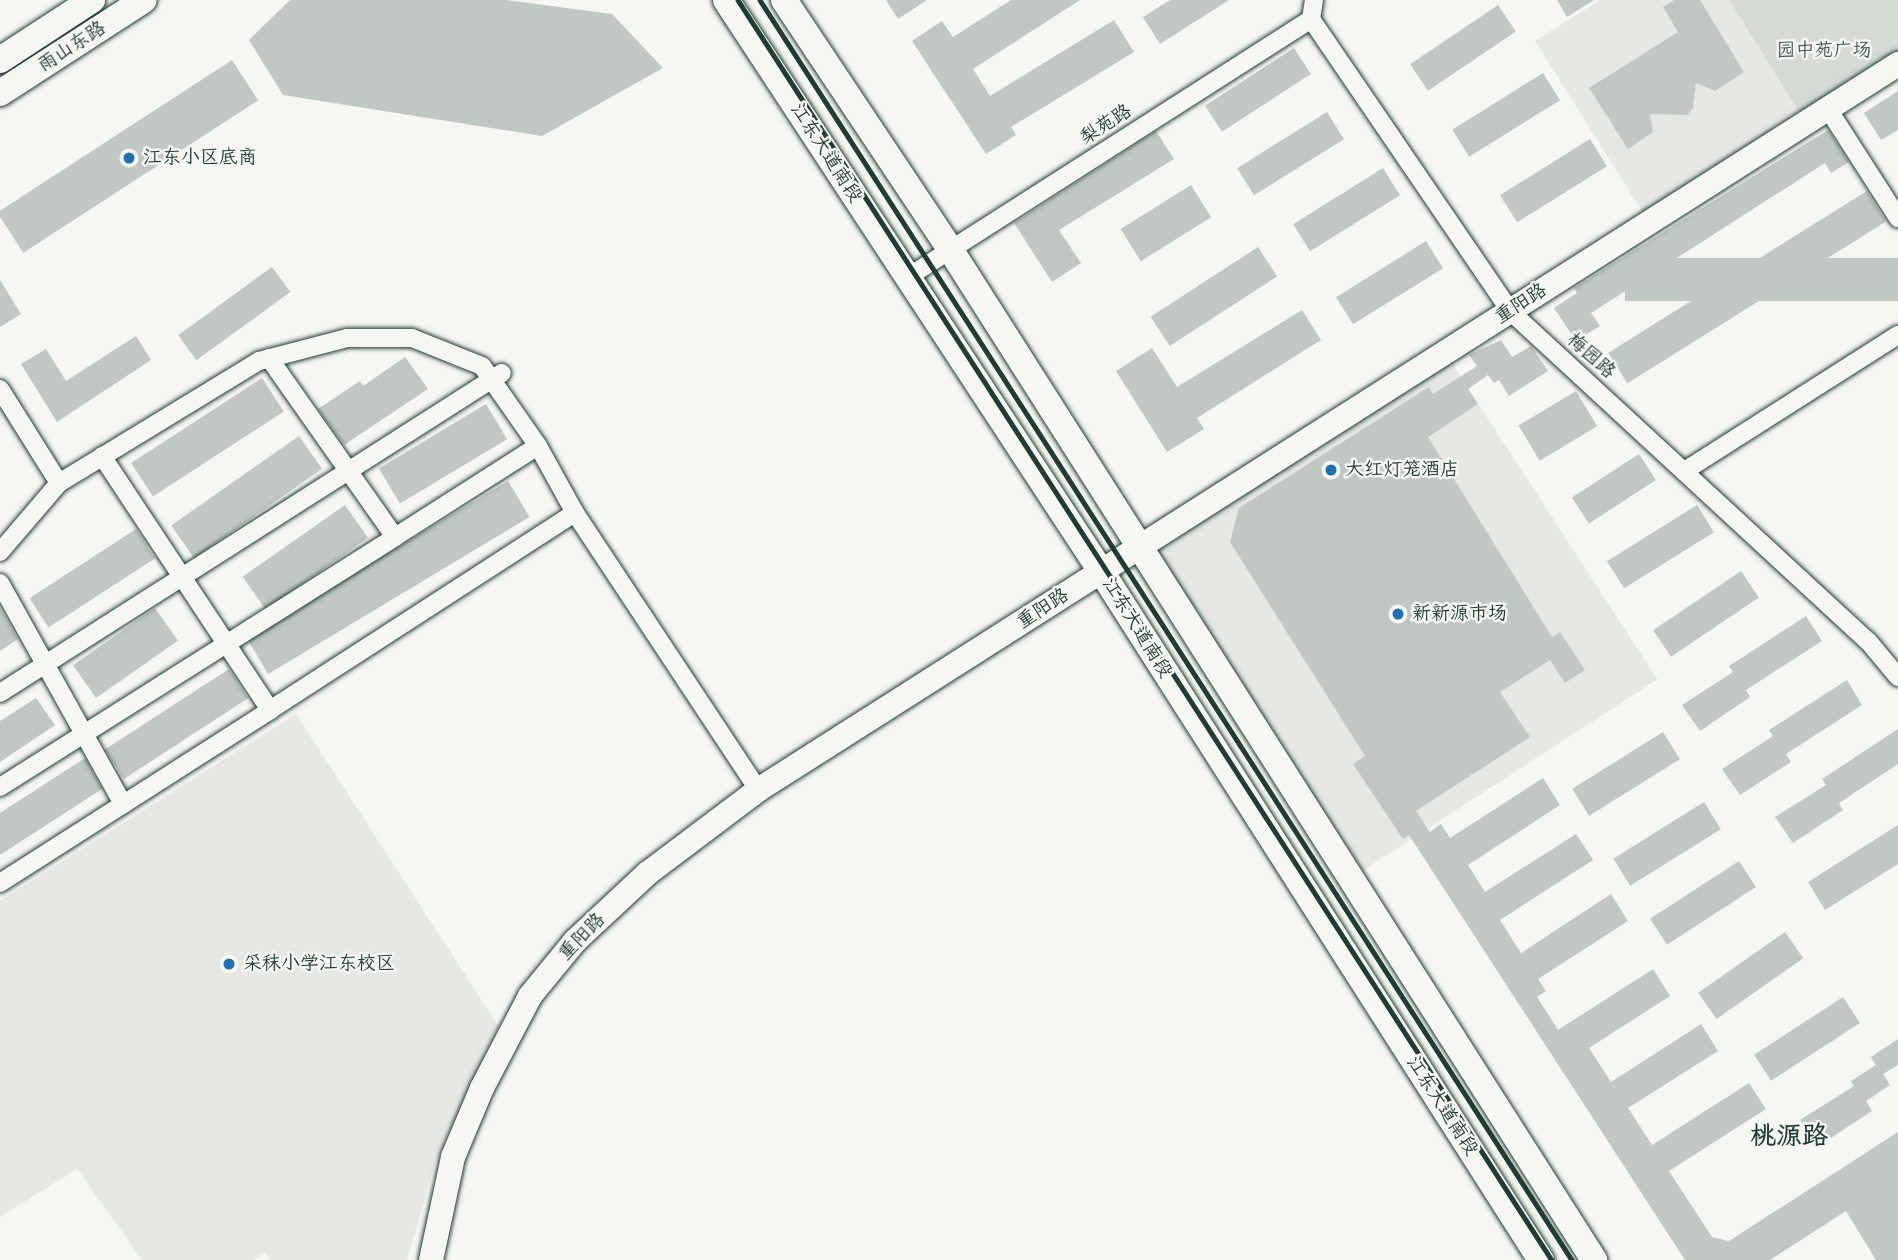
<!DOCTYPE html>
<meta charset="utf-8">
<style>
body{margin:0}
#map{position:relative;width:1898px;height:1260px;overflow:hidden;background:#f6f6f2;font-family:"Architects Daughter","LXGW WenKai TC",sans-serif}
div>[style]{position:absolute}
[style*='--x']{left:calc(var(--x)*1px);top:calc(var(--y)*1px);width:calc(var(--w)*1px);rotate:calc(var(--a)*1deg)}
.built>*{inset:0;background:#e6e8e4;transform-origin:0 0}
.green>*{inset:0;background:#d6dbd6}
.building>*{inset:0;background:#c1c8c3;transform-origin:0 0}
.roads{filter:drop-shadow(0 0 2px #1f3d34) drop-shadow(0 0 2px #1f3d34)}
.street>*{height:18px;margin:-9px;padding:0 9px;transform-origin:9px;border-radius:9px;background:#f6f6f2}
.secondary>*{height:24px;margin:-12px;padding:0 12px;transform-origin:12px;border-radius:12px;background:#f6f6f2}
.primary>*{height:26px;margin:-13px;padding:0 13px;transform-origin:13px;border-radius:13px;background:#f6f6f2}
.rail>*{height:4.5px;margin:-2.25px;padding:0 2.25px;transform-origin:2.25px;border-radius:2.25px;background:#1f3d34}
.dots>*{width:19px;height:19px;translate:-50% -50%;box-sizing:border-box;border:4px solid #f6f6f2;border-radius:50%}
span{translate:-50% -50%;white-space:nowrap;text-align:center;line-height:1.15;-webkit-text-stroke:5px #f6f6f2;paint-order:stroke}
.street-label{font-size:19px;color:#1f3d34}
.park-label{font-size:19px;color:#445d54}
.poi-label{font-size:19px;color:#1f3d34}
.left{translate:0 -50%;text-align:left}
.district-label{font-size:26px;color:#1f3d34;font-weight:700}
</style>
<div id="map">
<div class="built">
<i style="clip-path:polygon(1600px 0,1729px 0,1806px 123px,1649px 222px,1535px 41px)"></i>
<i style="left:1446px;top:354px;width:388px;height:362px;rotate:57deg"></i>
<i style="clip-path:polygon(296px 714px,499px 1027px,435px 1163px,407px 1260px,270px 1260px,265px 1253px,254px 1260px,142px 1260px,77px 1169px,0 1217px,0 901px)"></i>
</div>
<div class="green">
<i style="clip-path:polygon(1729px 0,1898px 0,1898px 64px,1806px 123px)"></i>
</div>
<div class="building">
<i style="clip-path:polygon(290px 0,507px 0,612px 14px,663px 68px,542px 136px,283px 95px,249px 40px)"></i>
<i style="clip-path:polygon(886px 0,927px 0,898px 19px)"></i>
<i style="clip-path:polygon(1011px 0,1080px 0,973px 69px,990px 96px,1114px 20px,1134px 52px,1011px 127px,1016px 135px,986px 154px,912px 41px,942px 21px,953px 37px)"></i>
<i style="clip-path:polygon(1170px 0,1229px 0,1160px 44px,1143px 17px)"></i>
<i style="clip-path:polygon(1557px 0,1594px 0,1567px 17px)"></i>
<i style="clip-path:polygon(1674px 0,1700px 0,1744px 72px,1715px 91px,1696px 83px,1693px 108px,1687px 115px,1650px 114px,1653px 132px,1628px 149px,1589px 88px,1678px 32px,1663px 7px)"></i>
<i style="left:1498px;top:5px;width:32px;height:106px;rotate:56deg"></i>
<i style="left:1294px;top:48px;width:31px;height:106px;rotate:57deg"></i>
<i style="left:232px;top:60px;width:48px;height:280px;rotate:57deg"></i>
<i style="left:1543px;top:73px;width:32px;height:107px;rotate:58deg"></i>
<i style="clip-path:polygon(1898px 91px,1898px 130px,1881px 140px,1864px 113px)"></i>
<i style="left:1327px;top:112px;width:32px;height:106px;rotate:58deg"></i>
<i style="clip-path:polygon(1828px 130px,1849px 162px,1831px 173px,1825px 163px,1591px 313px,1600px 326px,1576px 341px,1554px 308px,1577px 293px,1574px 288px)"></i>
<i style="clip-path:polygon(1156px 131px,1174px 159px,1059px 230px,1081px 263px,1052px 282px,1014px 223px)"></i>
<i style="left:1590px;top:139px;width:32px;height:106px;rotate:58deg"></i>
<i style="left:1383px;top:168px;width:32px;height:106px;rotate:58deg"></i>
<i style="left:1191px;top:185px;width:38px;height:83px;rotate:58deg"></i>
<i style="left:1867px;top:191px;width:36px;height:305px;rotate:58deg"></i>
<i style="left:1426px;top:241px;width:32px;height:106px;rotate:58deg"></i>
<i style="left:1258px;top:247px;width:35px;height:128px;rotate:57deg"></i>
<i style="left:1898px;top:258px;width:43px;height:273px;rotate:90deg"></i>
<i style="left:272px;top:267px;width:31px;height:116px;rotate:54deg"></i>
<i style="clip-path:polygon(0 280px,21px 314px,0 327px)"></i>
<i style="clip-path:polygon(1302px 310px,1321px 340px,1197px 418px,1204px 429px,1167px 452px,1116px 371px,1152px 348px,1177px 387px)"></i>
<i style="clip-path:polygon(136px 336px,151px 360px,57px 422px,21px 364px,46px 349px,66px 381px)"></i>
<i style="clip-path:polygon(1501px 340px,1512px 357px,1531px 346px,1548px 371px,1509px 396px,1499px 380px,1494px 383px,1488px 375px,1468px 389px,1478px 404px,1428px 437px,1552px 637px,1560px 632px,1585px 670px,1565px 683px,1550px 660px,1500px 692px,1530px 737px,1416px 811px,1430px 832px,1441px 824px,1450px 838px,1543px 778px,1560px 805px,1468px 865px,1485px 892px,1576px 834px,1593px 860px,1500px 920px,1521px 953px,1611px 894px,1628px 921px,1538px 979px,1546px 991px,1537px 997px,1558px 1030px,1653px 969px,1670px 996px,1589px 1048px,1611px 1082px,1701px 1024px,1718px 1051px,1628px 1108px,1652px 1145px,1749px 1083px,1766px 1109px,1669px 1171px,1712px 1237px,1729px 1241px,1898px 1132px,1898px 1260px,1876px 1260px,1846px 1211px,1770px 1260px,1685px 1260px,1409px 835px,1403px 839px,1353px 764px,1365px 756px,1230px 542px,1239px 508px,1429px 387px,1433px 394px,1477px 366px,1469px 355px)"></i>
<i style="clip-path:polygon(405px 357px,428px 389px,344px 445px,318px 409px,360px 381px,363px 386px)"></i>
<i style="left:262px;top:378px;width:40px;height:156px;rotate:57deg"></i>
<i style="left:1576px;top:391px;width:41px;height:67px;rotate:59deg"></i>
<i style="left:486px;top:404px;width:41px;height:125px;rotate:59deg"></i>
<i style="left:299px;top:436px;width:40px;height:156px;rotate:55deg"></i>
<i style="left:1639px;top:454px;width:31px;height:80px;rotate:57deg"></i>
<i style="left:508px;top:481px;width:42px;height:305px;rotate:59deg"></i>
<i style="left:345px;top:505px;width:40px;height:125px;rotate:55deg"></i>
<i style="left:1697px;top:505px;width:32px;height:106px;rotate:58deg"></i>
<i style="left:136px;top:529px;width:35px;height:127px;rotate:57deg"></i>
<i style="left:1741px;top:571px;width:32px;height:106px;rotate:56deg"></i>
<i style="clip-path:polygon(0 608px,18px 639px,0 651px)"></i>
<i style="left:155px;top:608px;width:40px;height:100px;rotate:55deg"></i>
<i style="clip-path:polygon(1806px 616px,1822px 641px,1746px 690px,1750px 697px,1700px 731px,1682px 705px,1733px 672px,1729px 666px)"></i>
<i style="left:229px;top:669px;width:35px;height:148px;rotate:57deg"></i>
<i style="clip-path:polygon(1847px 680px,1862px 705px,1786px 754px,1791px 762px,1740px 795px,1722px 769px,1773px 736px,1769px 730px)"></i>
<i style="clip-path:polygon(36px 698px,55px 725px,0 762px,0 721px)"></i>
<i style="clip-path:polygon(1898px 729px,1898px 764px,1839px 803px,1843px 810px,1793px 843px,1775px 817px,1826px 785px,1822px 779px)"></i>
<i style="left:1663px;top:732px;width:32px;height:107px;rotate:58deg"></i>
<i style="clip-path:polygon(85px 758px,102px 789px,0 855px,0 813px)"></i>
<i style="left:1704px;top:802px;width:32px;height:107px;rotate:58deg"></i>
<i style="clip-path:polygon(1898px 825px,1898px 864px,1825px 910px,1808px 882px)"></i>
<i style="left:1739px;top:861px;width:31px;height:106px;rotate:57deg"></i>
<i style="left:1785px;top:932px;width:32px;height:106px;rotate:55deg"></i>
<i style="left:1843px;top:997px;width:31px;height:106px;rotate:57deg"></i>
<i style="clip-path:polygon(1898px 1039px,1898px 1065px,1883px 1074px,1890px 1085px,1866px 1101px,1872px 1111px,1817px 1147px,1800px 1120px,1854px 1086px,1851px 1081px,1876px 1065px,1871px 1057px)"></i>
</div>
<div class="roads">
<div class="street">
<i style="--x:1311;--y:19;--w:353;--a:55.7"></i>
<i style="--x:1510;--y:311;--w:487;--a:42.7"></i>
<i style="--x:1868;--y:641;--w:47;--a:50.2"></i>
<i style="--x:1828;--y:109;--w:130;--a:57.3"></i>
<i style="--x:908;--y:277;--w:479;--a:-32.6"></i>
<i style="--x:1311;--y:19;--w:19;--a:-81"></i>
<i style="--x:269;--y:358;--w:219;--a:54.9"></i>
<i style="--x:395;--y:537;--w:169;--a:-32.5"></i>
<i style="--x:0;--y:389;--w:111;--a:57.9"></i>
<i style="--x:102;--y:456;--w:305;--a:56.5"></i>
<i style="--x:270;--y:710;--w:363;--a:-32.9"></i>
<i style="--x:1686;--y:470;--w:251;--a:-32.5"></i>
<i style="--x:0;--y:552;--w:91;--a:-49.5"></i>
<i style="--x:59;--y:483;--w:234;--a:-31.4"></i>
<i style="--x:259;--y:361;--w:91;--a:-14.6"></i>
<i style="--x:347;--y:338;--w:65;--a:0"></i>
<i style="--x:412;--y:338;--w:75;--a:21.8"></i>
<i style="--x:482;--y:366;--w:98;--a:55"></i>
<i style="--x:538;--y:446;--w:77;--a:61.1"></i>
<i style="--x:575;--y:513;--w:332;--a:56.5"></i>
<i style="--x:0;--y:583;--w:253;--a:60.9"></i>
<i style="--x:0;--y:693;--w:595;--a:-32.52"></i>
<i style="--x:0;--y:787;--w:467;--a:-32.3"></i>
<i style="--x:0;--y:883;--w:321;--a:-32.6"></i>
</div>
<div class="secondary">
<i style="--x:431;--y:1260;--w:105;--a:-77.9"></i>
<i style="--x:453;--y:1157;--w:75;--a:-67.2"></i>
<i style="--x:482;--y:1088;--w:104;--a:-62.4"></i>
<i style="--x:530;--y:996;--w:71;--a:-50.7"></i>
<i style="--x:575;--y:941;--w:100;--a:-43"></i>
<i style="--x:648;--y:873;--w:138;--a:-37"></i>
<i style="--x:758;--y:790;--w:1352;--a:-32.49"></i>
</div>
<div class="primary">
<i style="--x:726;--y:0;--w:683;--a:56.71"></i>
<i style="--x:1101;--y:571;--w:818;--a:57.44"></i>
<i style="--x:784;--y:0;--w:299;--a:56.3"></i>
<i style="--x:950;--y:249;--w:1199;--a:57.5"></i>
<i style="--x:0;--y:60;--w:110;--a:-33.1"></i>
<i style="--x:0;--y:93;--w:171;--a:-32.9"></i>
</div>
</div>
<div class="rail">
<i style="--x:738;--y:0;--w:1500;--a:57.14"></i>
<i style="--x:760;--y:0;--w:1499;--a:57.2"></i>
</div>
<div class="dots">
<i style="left:129px;top:158px;background:#1f6fb2"></i>
<i style="left:1331px;top:470px;background:#1f6fb2"></i>
<i style="left:1398px;top:614px;background:#1f6fb2"></i>
<i style="left:229px;top:964px;background:#1f6fb2"></i>
</div>
<div class="street-label">
<span style="left:72px;top:47px;rotate:-33deg">雨山东路</span>
<span style="left:1106px;top:125px;rotate:-33deg">梨苑路</span>
<span style="left:826px;top:153px;rotate:57deg">江东大道南段</span>
<span style="left:1521px;top:304px;rotate:-33deg">重阳路</span>
<span style="left:1591px;top:356px;rotate:42deg">梅园路</span>
<span style="left:1043px;top:609px;rotate:-33deg">重阳路</span>
<span style="left:1137px;top:628px;rotate:58deg">江东大道南段</span>
<span style="left:582px;top:937px;rotate:-46deg">重阳路</span>
<span style="left:1442px;top:1106px;rotate:57deg">江东大道南段</span>
</div>
<div class="park-label">
<span style="left:1824px;top:51px">园中苑广场</span>
</div>
<div class="poi-label">
<span class="left" style="left:143px;top:158px">江东小区底商</span>
<span class="left" style="left:1345px;top:470px">大红灯笼酒店</span>
<span class="left" style="left:1412px;top:614px">新新源市场</span>
<span class="left" style="left:243px;top:964px">采秣小学江东校区</span>
</div>
<div class="district-label">
<span style="left:1789px;top:1137px">桃源路</span>
</div>
</div>
